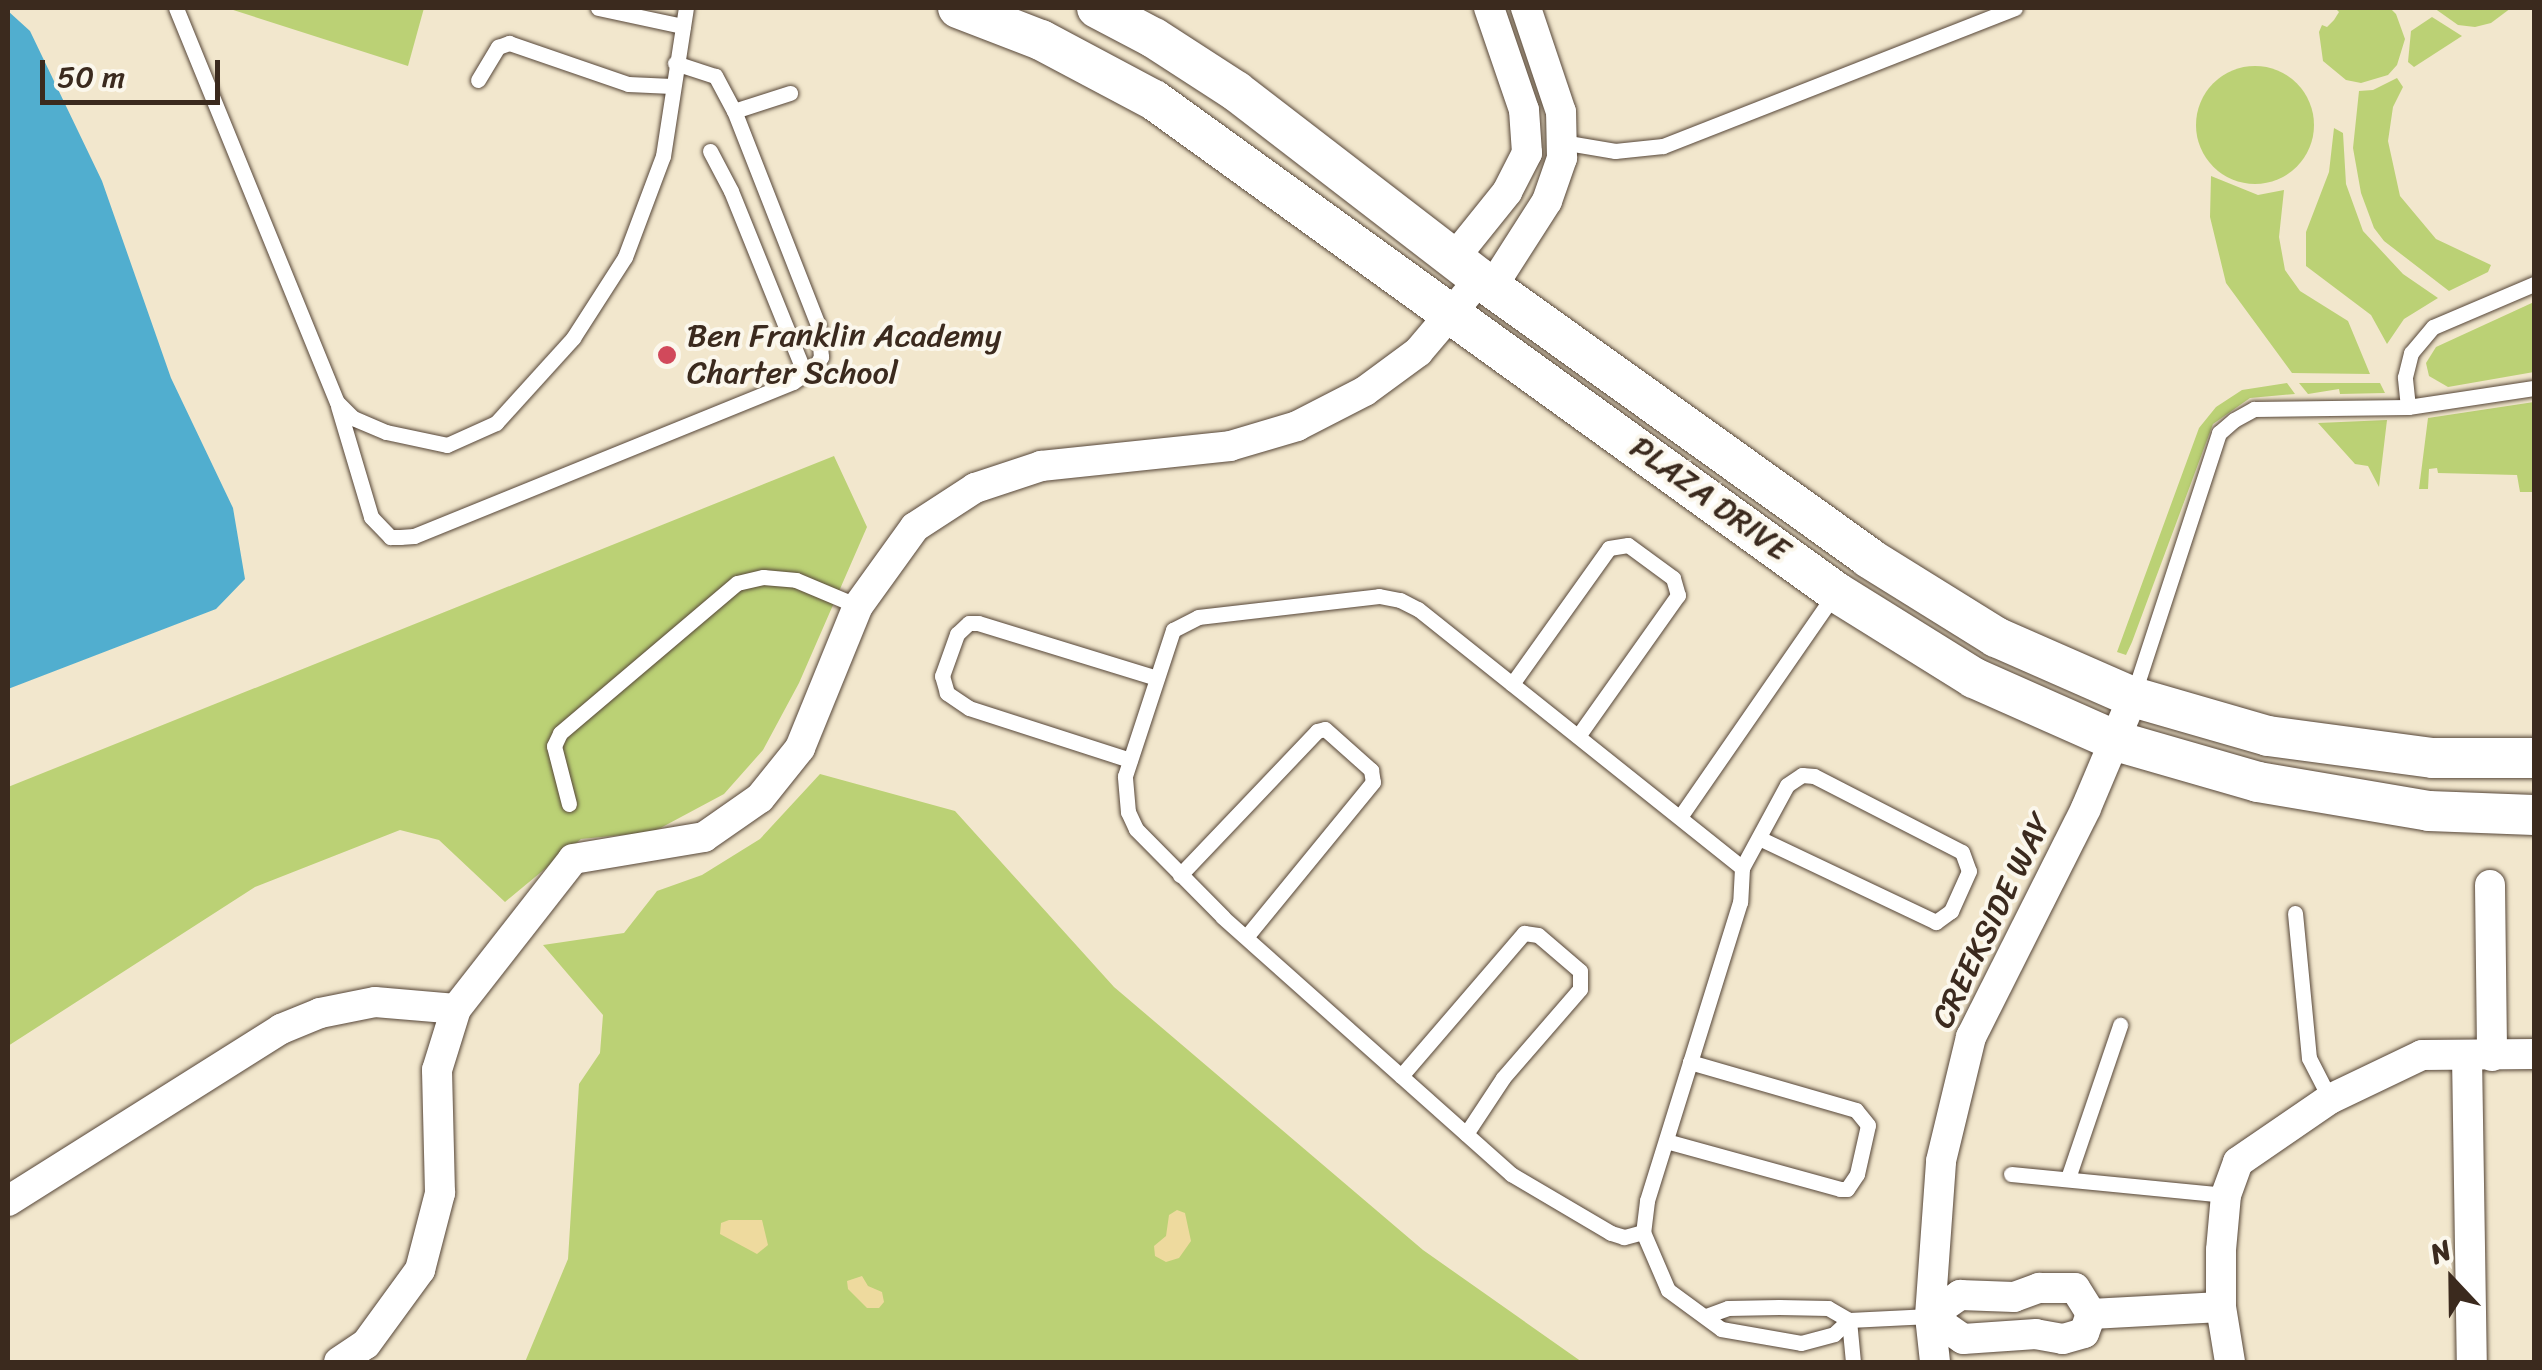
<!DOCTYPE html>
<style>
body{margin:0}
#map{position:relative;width:2542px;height:1370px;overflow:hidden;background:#f2e7cd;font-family:Sriracha,sans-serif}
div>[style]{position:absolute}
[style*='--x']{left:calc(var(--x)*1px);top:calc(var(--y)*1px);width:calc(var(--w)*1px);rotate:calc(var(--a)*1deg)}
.green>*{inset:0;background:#bbd175}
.round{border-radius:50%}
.sand>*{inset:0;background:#eeda9e}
.water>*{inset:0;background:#51aecf}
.roads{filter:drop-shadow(0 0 2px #564638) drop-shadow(0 0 2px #564638)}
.lane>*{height:15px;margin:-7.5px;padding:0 7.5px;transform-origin:7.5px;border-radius:7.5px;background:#fff}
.street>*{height:30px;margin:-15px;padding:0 15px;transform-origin:15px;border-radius:15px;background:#fff}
.secondary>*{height:40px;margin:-20px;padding:0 20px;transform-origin:20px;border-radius:20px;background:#fff}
.dots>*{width:28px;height:28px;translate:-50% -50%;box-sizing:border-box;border:5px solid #fbf7ec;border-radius:50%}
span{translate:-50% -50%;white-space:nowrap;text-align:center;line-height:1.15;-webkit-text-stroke:8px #fbf7ec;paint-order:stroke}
.poi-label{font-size:32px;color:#3b2a1e}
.left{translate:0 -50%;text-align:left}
.street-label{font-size:32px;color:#3b2a1e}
.frame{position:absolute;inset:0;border:10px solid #3b2a1e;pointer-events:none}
.north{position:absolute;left:2402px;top:1230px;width:100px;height:100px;-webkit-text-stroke:8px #fbf7ec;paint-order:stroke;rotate:338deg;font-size:28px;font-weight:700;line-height:40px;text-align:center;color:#3b2a1e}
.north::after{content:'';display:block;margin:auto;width:35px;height:45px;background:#3b2a1e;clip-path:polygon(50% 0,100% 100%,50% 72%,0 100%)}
.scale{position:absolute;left:40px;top:60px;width:180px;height:45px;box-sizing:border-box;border:5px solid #3b2a1e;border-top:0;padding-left:12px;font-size:30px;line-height:35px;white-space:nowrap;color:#3b2a1e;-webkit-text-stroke:8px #fbf7ec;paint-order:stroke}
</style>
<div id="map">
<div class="green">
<i style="clip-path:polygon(227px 8px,424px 8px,408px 66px)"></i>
<i style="clip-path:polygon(2335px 8px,2390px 8px,2396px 14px,2405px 39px,2397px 65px,2388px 75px,2361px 83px,2346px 80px,2323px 61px,2319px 32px,2322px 25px,2327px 27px,2334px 20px,2339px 12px)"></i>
<i style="clip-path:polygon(2434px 8px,2511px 8px,2491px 23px,2475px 27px,2458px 25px)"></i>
<i style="clip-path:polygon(2432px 17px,2462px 36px,2414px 67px,2408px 62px,2411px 31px)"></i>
<i class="round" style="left:2196px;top:66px;width:118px;height:118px"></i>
<i style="clip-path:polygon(2397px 78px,2403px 87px,2393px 107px,2388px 141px,2400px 196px,2436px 239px,2491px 265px,2488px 272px,2449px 291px,2384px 241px,2374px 228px,2361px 193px,2353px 148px,2359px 91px,2373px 90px)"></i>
<i style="clip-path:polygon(2334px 128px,2343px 133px,2346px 184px,2363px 231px,2403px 274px,2438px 298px,2404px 319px,2387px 344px,2371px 315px,2306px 266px,2306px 232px,2329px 172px)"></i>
<i style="clip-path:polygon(2211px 176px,2258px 195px,2284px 190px,2279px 237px,2285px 270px,2300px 291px,2348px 321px,2370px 374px,2292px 373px,2226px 283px,2210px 217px)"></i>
<i style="clip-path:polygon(2534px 302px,2534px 372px,2448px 387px,2429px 376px,2426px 363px,2436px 347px)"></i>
<i style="clip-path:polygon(2287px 383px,2295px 394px,2250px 398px,2213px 424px,2132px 642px,2126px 655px,2117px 652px,2199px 428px,2216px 407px,2242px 390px)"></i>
<i style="clip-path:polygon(2299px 383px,2380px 383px,2385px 393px,2340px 394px,2339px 389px,2308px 394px)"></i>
<i style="clip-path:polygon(2534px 402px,2534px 492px,2520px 492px,2517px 475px,2438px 473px,2437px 468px,2429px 469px,2428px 489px,2419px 489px,2428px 418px)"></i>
<i style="clip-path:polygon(2387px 420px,2379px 487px,2368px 466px,2355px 464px,2318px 423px)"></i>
<i style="clip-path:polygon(834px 456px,867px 527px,799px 683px,763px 750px,724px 794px,653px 832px,581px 839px,505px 902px,439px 840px,400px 830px,255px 887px,8px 1046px,8px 787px)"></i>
<i style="clip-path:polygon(820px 774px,955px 811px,1114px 987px,1423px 1250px,1582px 1362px,525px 1362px,568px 1259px,579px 1084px,600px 1053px,603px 1015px,543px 945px,624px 933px,657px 891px,702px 875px,760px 839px)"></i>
</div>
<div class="sand">
<i style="clip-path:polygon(1177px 1210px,1185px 1213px,1191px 1241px,1179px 1258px,1166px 1262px,1155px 1256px,1154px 1246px,1166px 1236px,1169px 1215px)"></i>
<i style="clip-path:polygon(729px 1220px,762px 1220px,768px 1245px,757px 1254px,720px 1234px,721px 1223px)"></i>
<i style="clip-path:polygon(862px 1276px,868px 1286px,882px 1292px,884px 1302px,879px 1308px,867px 1308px,848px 1289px,847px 1281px)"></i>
</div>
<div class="water">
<i style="clip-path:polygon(8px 11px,30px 31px,102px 181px,171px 378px,233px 508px,245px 579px,216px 609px,8px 689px)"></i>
</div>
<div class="roads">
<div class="lane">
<i style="--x:176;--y:8;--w:426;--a:67.8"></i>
<i style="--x:337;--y:402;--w:23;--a:45"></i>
<i style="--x:353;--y:418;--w:36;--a:23"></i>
<i style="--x:386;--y:432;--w:62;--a:12"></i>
<i style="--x:447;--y:445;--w:54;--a:-24.2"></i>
<i style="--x:496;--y:423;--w:115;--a:-47.8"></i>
<i style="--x:573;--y:338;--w:96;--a:-57.3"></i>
<i style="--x:625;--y:257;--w:108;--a:-69.4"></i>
<i style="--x:663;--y:156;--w:150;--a:-81.2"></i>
<i style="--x:598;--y:8;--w:87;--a:12"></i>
<i style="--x:478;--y:80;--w:39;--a:-59"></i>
<i style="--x:498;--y:47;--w:12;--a:-20"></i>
<i style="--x:509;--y:43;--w:126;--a:19"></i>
<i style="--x:628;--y:84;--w:44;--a:2.6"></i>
<i style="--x:734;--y:111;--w:59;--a:-17.8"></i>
<i style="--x:1562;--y:142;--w:54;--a:9.6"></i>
<i style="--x:1615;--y:151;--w:48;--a:-5.9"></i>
<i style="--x:1663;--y:146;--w:378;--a:-21.4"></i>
<i style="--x:710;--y:151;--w:45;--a:62.3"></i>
<i style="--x:731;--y:191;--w:197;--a:68"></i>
<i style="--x:338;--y:406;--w:116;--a:73.4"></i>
<i style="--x:371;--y:517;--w:28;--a:46"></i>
<i style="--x:390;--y:537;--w:10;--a:0"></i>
<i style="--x:400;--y:537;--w:14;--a:-4"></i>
<i style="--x:414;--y:536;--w:409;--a:-22.1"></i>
<i style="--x:793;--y:382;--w:27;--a:-34"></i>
<i style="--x:815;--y:367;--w:12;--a:-59"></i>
<i style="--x:821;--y:357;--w:32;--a:-95"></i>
<i style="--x:818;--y:325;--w:230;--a:-111.4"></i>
<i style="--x:734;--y:111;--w:40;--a:-118"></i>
<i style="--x:715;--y:76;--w:42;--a:-162"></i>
<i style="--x:2408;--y:407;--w:30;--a:-96"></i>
<i style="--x:2405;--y:377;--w:25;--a:-76"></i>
<i style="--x:2411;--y:353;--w:34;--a:-50"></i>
<i style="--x:2433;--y:327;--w:110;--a:-23.1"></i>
<i style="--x:1512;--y:684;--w:167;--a:-54.5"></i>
<i style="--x:1609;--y:548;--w:19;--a:-9"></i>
<i style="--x:1628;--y:545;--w:56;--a:36.3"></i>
<i style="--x:1673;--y:578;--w:18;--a:74"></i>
<i style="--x:1678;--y:595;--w:173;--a:125.3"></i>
<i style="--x:2133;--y:696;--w:277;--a:-71.9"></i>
<i style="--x:2219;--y:433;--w:20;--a:-41"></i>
<i style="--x:2234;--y:420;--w:23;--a:-29"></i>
<i style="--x:2254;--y:409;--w:154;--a:-0.7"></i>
<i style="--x:2408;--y:407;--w:127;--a:-8.6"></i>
<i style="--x:1130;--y:760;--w:169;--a:-162.1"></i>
<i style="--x:969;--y:708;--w:27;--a:-146"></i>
<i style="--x:947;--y:693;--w:18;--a:-106"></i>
<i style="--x:942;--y:676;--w:45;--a:-70.3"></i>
<i style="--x:957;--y:634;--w:16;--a:-43"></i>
<i style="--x:969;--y:623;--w:9;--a:0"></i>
<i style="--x:978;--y:623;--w:187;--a:17.1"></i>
<i style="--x:569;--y:804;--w:60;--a:-104.5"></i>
<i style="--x:554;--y:746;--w:14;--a:-65"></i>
<i style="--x:560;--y:733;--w:232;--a:-40.3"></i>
<i style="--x:737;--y:583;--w:27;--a:-13"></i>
<i style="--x:763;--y:577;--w:33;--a:5"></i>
<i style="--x:796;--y:580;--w:67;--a:22.8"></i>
<i style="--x:1680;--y:817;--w:270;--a:-55.3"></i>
<i style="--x:1742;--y:868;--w:94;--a:-61.5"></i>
<i style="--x:1787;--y:785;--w:18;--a:-34"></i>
<i style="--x:1802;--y:775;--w:12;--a:5"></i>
<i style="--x:1814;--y:776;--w:166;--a:27.2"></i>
<i style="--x:1962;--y:852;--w:20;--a:70"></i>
<i style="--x:1969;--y:871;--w:44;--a:114.2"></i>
<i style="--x:1951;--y:911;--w:19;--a:144"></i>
<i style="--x:1936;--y:922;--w:196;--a:-154.6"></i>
<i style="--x:1180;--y:875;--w:199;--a:-46.4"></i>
<i style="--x:1317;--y:731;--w:8;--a:-14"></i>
<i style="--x:1325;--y:729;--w:62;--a:41.7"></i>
<i style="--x:1371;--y:770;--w:12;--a:81"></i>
<i style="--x:1373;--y:782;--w:200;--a:129.3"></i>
<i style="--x:2295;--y:913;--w:146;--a:84.5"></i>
<i style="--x:2309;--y:1058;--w:46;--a:62.9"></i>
<i style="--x:1401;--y:1076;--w:189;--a:-49.3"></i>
<i style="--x:1524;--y:933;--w:14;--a:8"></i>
<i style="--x:1538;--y:935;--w:55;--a:40.6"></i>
<i style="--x:1580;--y:971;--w:18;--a:90"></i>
<i style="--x:1580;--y:989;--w:118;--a:130.9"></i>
<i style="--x:1503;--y:1078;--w:67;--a:123.5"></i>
<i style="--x:1666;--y:1141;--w:180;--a:15.4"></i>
<i style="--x:1840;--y:1189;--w:7;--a:0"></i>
<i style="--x:1847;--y:1189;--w:18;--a:-56"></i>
<i style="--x:1857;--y:1174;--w:50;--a:-77.3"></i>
<i style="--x:1868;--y:1125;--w:19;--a:-129"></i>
<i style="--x:1856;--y:1110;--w:173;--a:-163.9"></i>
<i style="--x:2011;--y:1174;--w:216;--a:5.6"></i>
<i style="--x:2068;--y:1178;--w:162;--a:-71.2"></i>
<i style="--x:1643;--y:1232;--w:20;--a:165"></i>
<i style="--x:1624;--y:1237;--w:14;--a:-163"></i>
<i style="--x:1611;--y:1233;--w:116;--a:-149.5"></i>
<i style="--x:1511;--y:1174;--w:386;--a:-138.3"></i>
<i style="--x:1223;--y:917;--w:124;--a:-134.7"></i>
<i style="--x:1136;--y:829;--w:19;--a:-115"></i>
<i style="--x:1128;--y:812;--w:36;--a:-95"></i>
<i style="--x:1125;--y:776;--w:154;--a:-71.8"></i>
<i style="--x:1173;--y:630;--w:28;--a:-27"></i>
<i style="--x:1198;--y:617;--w:182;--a:-6.6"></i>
<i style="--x:1379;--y:596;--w:21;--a:11"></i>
<i style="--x:1400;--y:600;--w:20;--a:27"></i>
<i style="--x:1418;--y:609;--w:415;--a:38.6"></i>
<i style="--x:1742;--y:868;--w:34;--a:93"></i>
<i style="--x:1740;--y:902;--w:313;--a:107.3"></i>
<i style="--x:1647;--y:1201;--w:31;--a:97"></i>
<i style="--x:1643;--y:1232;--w:63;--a:66.7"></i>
<i style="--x:1668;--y:1290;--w:66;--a:36.3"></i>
<i style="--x:1721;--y:1329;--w:81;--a:9.9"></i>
<i style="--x:1801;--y:1343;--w:34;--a:-15"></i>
<i style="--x:1834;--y:1334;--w:21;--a:-43"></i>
<i style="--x:1706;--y:1316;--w:23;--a:-20"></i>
<i style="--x:1728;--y:1308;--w:51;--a:-1.1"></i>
<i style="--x:1779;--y:1307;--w:49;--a:1.2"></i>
<i style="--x:1828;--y:1308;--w:24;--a:30"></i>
<i style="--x:1849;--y:1320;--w:81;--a:-2.8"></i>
<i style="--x:1849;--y:1320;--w:42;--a:84.6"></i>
</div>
<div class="street">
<i style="--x:1454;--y:258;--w:85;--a:-51.2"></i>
<i style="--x:1507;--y:192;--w:44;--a:-62.9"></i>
<i style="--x:1527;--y:153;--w:43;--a:-94"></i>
<i style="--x:1524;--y:110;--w:108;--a:-108.9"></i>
<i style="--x:1492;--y:287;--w:102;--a:-57.4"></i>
<i style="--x:1547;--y:201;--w:46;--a:-70.8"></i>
<i style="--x:1562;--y:158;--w:46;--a:-91.2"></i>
<i style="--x:1561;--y:112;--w:110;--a:-108.6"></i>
<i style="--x:2490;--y:885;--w:171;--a:89.3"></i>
<i style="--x:2467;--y:1056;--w:306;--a:89.1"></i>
<i style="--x:8;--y:1201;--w:323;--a:-32.2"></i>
<i style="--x:281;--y:1029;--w:42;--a:-22.3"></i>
<i style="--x:320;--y:1013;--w:56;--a:-11.3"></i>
<i style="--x:375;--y:1002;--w:81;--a:4.9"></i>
<i style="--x:2039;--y:1288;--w:36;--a:0"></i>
<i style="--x:2075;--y:1288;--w:31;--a:58"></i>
<i style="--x:2091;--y:1314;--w:20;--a:110"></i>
<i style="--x:2084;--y:1333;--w:22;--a:164"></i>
<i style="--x:2063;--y:1339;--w:27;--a:-170"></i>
<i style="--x:2036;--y:1334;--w:73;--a:176.1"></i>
<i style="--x:1963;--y:1339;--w:40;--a:-145.1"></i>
<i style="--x:1930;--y:1316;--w:37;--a:-35"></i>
<i style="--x:1960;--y:1295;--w:54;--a:2.1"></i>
<i style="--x:2014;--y:1297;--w:27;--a:-20"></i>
<i style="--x:2091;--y:1314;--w:130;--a:-3.1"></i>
<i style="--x:339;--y:1362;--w:32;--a:-34"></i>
<i style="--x:366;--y:1344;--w:92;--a:-53.9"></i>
<i style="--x:420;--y:1270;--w:80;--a:-75.4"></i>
<i style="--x:440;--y:1193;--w:123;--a:-91.4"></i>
<i style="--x:437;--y:1070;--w:64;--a:-72.7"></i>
<i style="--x:456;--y:1009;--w:190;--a:-52"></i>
<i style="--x:573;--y:859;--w:133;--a:-9.5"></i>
<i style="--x:704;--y:837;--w:68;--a:-34.9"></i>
<i style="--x:760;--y:798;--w:64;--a:-51.3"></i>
<i style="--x:800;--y:748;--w:153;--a:-67.8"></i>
<i style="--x:858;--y:606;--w:97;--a:-54.2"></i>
<i style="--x:915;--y:527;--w:72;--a:-33"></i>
<i style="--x:975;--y:488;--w:70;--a:-18.4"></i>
<i style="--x:1041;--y:466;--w:190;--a:-6"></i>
<i style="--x:1230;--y:446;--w:70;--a:-16.6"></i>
<i style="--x:1297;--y:426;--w:76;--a:-27.2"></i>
<i style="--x:1365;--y:391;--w:66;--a:-36.3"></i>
<i style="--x:1418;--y:352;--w:96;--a:-49.7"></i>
<i style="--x:1935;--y:1362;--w:46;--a:-96.2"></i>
<i style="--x:1930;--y:1316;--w:155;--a:-85.9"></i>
<i style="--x:1941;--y:1161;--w:128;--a:-76.4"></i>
<i style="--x:1971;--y:1037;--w:256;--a:-63.3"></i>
<i style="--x:2086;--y:808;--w:121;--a:-67.1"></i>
<i style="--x:2230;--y:1362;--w:56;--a:-99.3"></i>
<i style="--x:2221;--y:1307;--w:57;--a:-90"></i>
<i style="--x:2221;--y:1250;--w:55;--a:-84.8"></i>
<i style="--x:2226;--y:1195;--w:35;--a:-70"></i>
<i style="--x:2238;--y:1162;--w:112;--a:-34.4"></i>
<i style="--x:2330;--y:1099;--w:102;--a:-25.6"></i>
<i style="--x:2422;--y:1055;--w:112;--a:-0.5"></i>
</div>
<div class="secondary">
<i style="--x:958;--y:8;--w:89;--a:21.1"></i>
<i style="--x:1041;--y:40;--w:128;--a:28"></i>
<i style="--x:1154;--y:100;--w:841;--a:35.81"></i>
<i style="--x:1836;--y:592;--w:163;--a:31.9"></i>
<i style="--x:1974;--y:678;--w:155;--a:23.9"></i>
<i style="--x:2116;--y:741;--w:148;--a:16.1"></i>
<i style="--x:2258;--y:782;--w:173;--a:9.6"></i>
<i style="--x:2429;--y:811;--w:105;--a:2.2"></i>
<i style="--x:1097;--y:8;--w:64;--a:27.8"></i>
<i style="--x:1154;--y:38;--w:98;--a:32.9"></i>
<i style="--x:1236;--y:91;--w:308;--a:37.6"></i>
<i style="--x:1480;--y:279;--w:479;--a:35.6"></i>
<i style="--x:1869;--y:558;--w:150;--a:31.9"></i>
<i style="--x:1996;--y:637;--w:150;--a:23.7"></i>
<i style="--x:2133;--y:697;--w:141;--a:16.1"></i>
<i style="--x:2268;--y:736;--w:166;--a:7.6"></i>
<i style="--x:2433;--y:758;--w:101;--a:0"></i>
</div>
</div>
<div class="dots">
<i style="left:667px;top:355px;background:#d1495b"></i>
</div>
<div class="poi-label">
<span class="left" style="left:687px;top:355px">Ben Franklin Academy<br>Charter School</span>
</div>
<div class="street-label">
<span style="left:1710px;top:499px;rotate:36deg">PLAZA DRIVE</span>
<span style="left:1992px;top:921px;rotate:-64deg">CREEKSIDE WAY</span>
</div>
<div class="frame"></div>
<div class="north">N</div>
<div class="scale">50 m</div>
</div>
